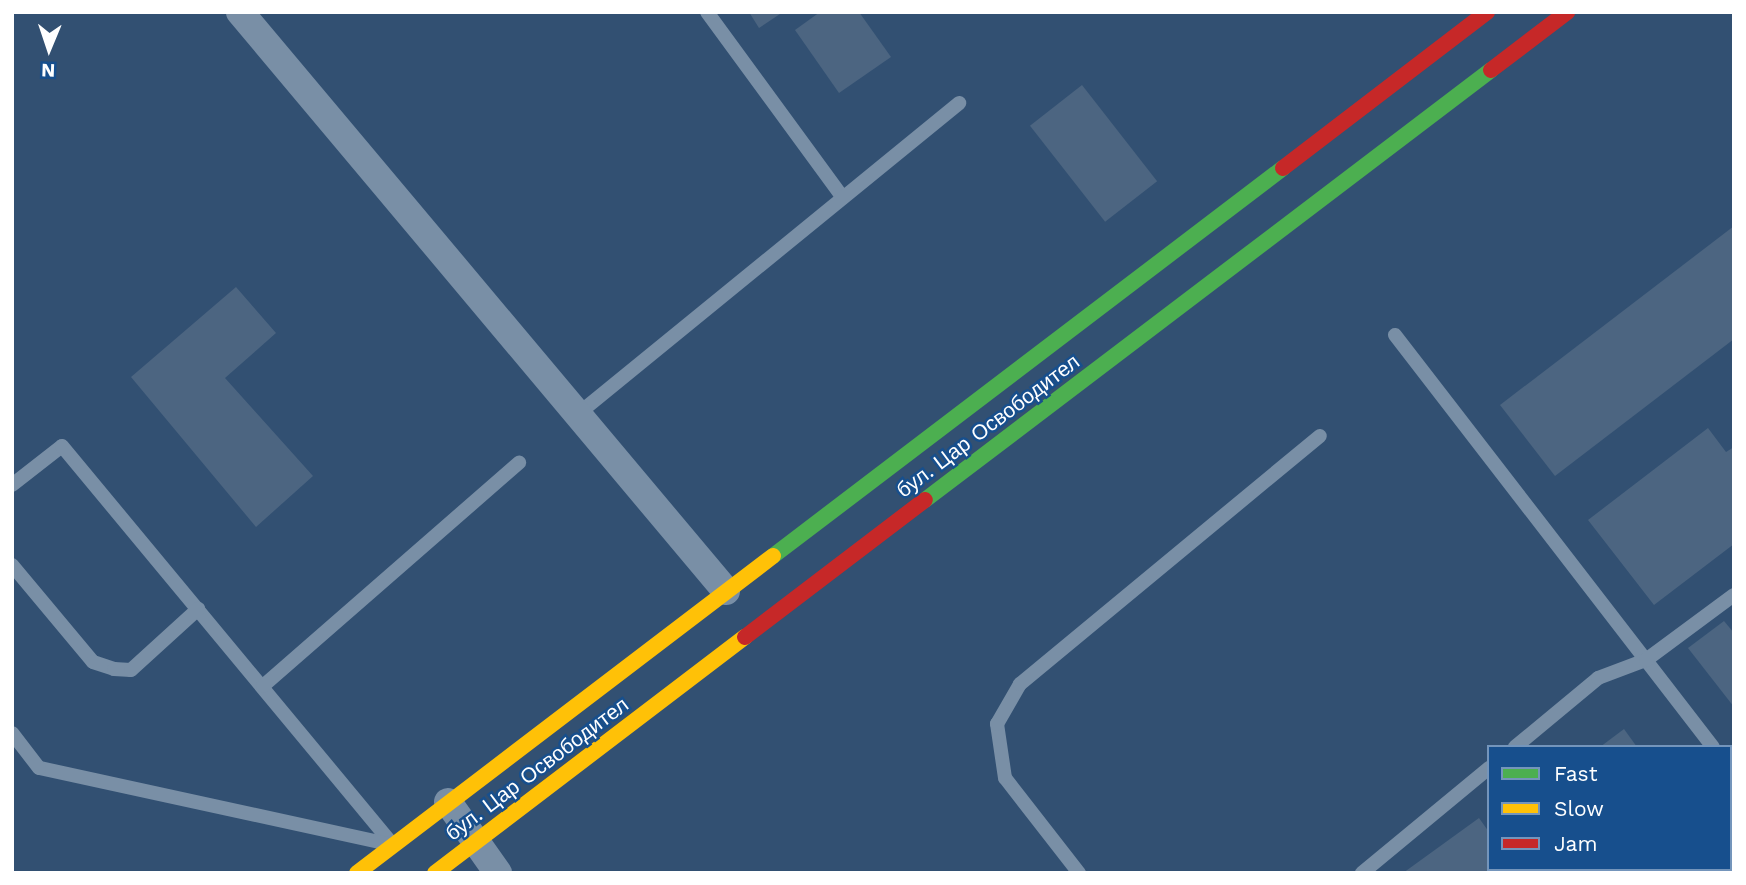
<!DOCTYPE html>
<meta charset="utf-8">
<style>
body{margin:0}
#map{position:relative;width:1746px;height:885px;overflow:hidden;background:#325072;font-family:"Work Sans",sans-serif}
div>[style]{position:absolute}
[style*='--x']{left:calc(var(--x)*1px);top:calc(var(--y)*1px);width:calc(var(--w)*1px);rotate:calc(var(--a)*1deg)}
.building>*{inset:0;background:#4c6581;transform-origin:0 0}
.lane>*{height:14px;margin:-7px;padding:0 7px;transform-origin:7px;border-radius:7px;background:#798fa6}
.street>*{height:28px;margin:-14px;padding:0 14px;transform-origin:14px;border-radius:14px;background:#798fa6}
.fast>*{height:16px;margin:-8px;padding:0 8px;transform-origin:8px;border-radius:8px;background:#4caf50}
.slow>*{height:16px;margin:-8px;padding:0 8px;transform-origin:8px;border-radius:8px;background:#ffc107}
.jam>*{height:16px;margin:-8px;padding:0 8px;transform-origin:8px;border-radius:8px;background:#c62828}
span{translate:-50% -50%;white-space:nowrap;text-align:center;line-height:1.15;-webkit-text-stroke:5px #174f8d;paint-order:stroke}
.street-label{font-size:21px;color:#fff}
.frame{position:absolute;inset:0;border:14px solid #fff;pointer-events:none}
.legend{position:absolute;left:1487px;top:745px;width:245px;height:126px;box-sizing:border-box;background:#174f8d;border:2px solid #7495bb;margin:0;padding:9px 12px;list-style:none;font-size:21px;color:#fff}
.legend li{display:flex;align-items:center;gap:14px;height:35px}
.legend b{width:35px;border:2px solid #7495bb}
.north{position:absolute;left:14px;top:14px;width:70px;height:70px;-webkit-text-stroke:5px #174f8d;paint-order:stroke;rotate:182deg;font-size:19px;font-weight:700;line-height:28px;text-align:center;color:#fff}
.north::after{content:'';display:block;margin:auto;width:24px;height:32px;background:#fff;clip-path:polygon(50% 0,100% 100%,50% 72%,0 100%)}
</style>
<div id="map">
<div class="building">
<i style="clip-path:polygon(749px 12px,783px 12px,759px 28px)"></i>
<i style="clip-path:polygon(820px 12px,859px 12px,891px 57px,839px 93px,795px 30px)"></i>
<i style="left:1082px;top:85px;width:122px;height:66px;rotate:52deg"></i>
<i style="clip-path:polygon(1734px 226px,1734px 339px,1555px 476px,1500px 405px)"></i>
<i style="clip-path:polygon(236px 287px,276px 333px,225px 378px,313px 476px,256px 527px,131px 377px)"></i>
<i style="clip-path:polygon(1708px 428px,1726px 452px,1734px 447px,1734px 544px,1654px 605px,1588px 520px)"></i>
<i style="clip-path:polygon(1724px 621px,1734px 633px,1734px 707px,1688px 648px)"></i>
<i style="clip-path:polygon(1624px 729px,1637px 747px,1600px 747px)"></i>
<i style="clip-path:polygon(1730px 815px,1734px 873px,1661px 873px,1658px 869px,1730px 869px)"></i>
<i style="clip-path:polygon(1479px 818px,1489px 832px,1489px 869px,1518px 873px,1403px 873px)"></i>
</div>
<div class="lane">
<i style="--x:707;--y:12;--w:230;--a:53.8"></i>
<i style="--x:1395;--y:335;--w:520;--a:52.34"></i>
<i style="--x:578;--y:414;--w:492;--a:-39.2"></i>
<i style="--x:12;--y:485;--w:63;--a:-38"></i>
<i style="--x:62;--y:446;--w:518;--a:50.32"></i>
<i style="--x:393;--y:845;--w:362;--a:-167.7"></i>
<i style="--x:39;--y:768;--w:44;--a:-127.6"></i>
<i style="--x:12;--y:565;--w:126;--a:50.1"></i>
<i style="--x:93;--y:662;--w:22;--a:18"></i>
<i style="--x:114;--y:669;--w:17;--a:3"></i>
<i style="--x:131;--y:670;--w:91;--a:-42.3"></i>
<i style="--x:263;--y:686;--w:340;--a:-41.1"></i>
<i style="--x:1515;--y:747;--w:108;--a:-39.7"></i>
<i style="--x:1598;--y:678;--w:51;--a:-20.6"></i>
<i style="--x:1646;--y:660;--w:109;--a:-36.5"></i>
<i style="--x:1730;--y:769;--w:6;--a:45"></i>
<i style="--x:1730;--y:794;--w:4;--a:0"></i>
<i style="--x:1559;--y:869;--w:5;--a:53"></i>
<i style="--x:1079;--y:873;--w:120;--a:-127.9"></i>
<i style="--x:1005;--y:778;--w:55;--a:-98.4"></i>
<i style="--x:997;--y:724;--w:46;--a:-60.1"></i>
<i style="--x:1020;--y:684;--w:389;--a:-39.6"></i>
<i style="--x:1362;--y:873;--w:165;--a:-39.6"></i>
<i style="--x:1590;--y:873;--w:6;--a:-39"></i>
</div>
<div class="street">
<i style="--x:240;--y:12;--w:756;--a:49.99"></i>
<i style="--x:448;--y:802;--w:87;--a:54.8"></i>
</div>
<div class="fast">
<i style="--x:925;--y:500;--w:711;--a:-37.22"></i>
<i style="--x:773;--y:556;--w:641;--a:-37.26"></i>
</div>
<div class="slow">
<i style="--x:357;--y:873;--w:523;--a:-37.31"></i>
<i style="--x:435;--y:873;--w:390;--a:-37.3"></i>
</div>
<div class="jam">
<i style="--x:1491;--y:70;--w:96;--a:-37.3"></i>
<i style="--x:1283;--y:168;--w:257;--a:-37.4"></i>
<i style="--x:745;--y:637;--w:226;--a:-37.3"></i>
</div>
<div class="street-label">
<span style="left:988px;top:426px;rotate:-37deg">бул. Цар Освободител</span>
<span style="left:537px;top:769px;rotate:-37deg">бул. Цар Освободител</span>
</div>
<div class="frame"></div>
<ul class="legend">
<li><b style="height:9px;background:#4caf50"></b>Fast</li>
<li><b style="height:9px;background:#ffc107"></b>Slow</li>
<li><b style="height:9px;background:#c62828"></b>Jam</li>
</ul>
<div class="north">N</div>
</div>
